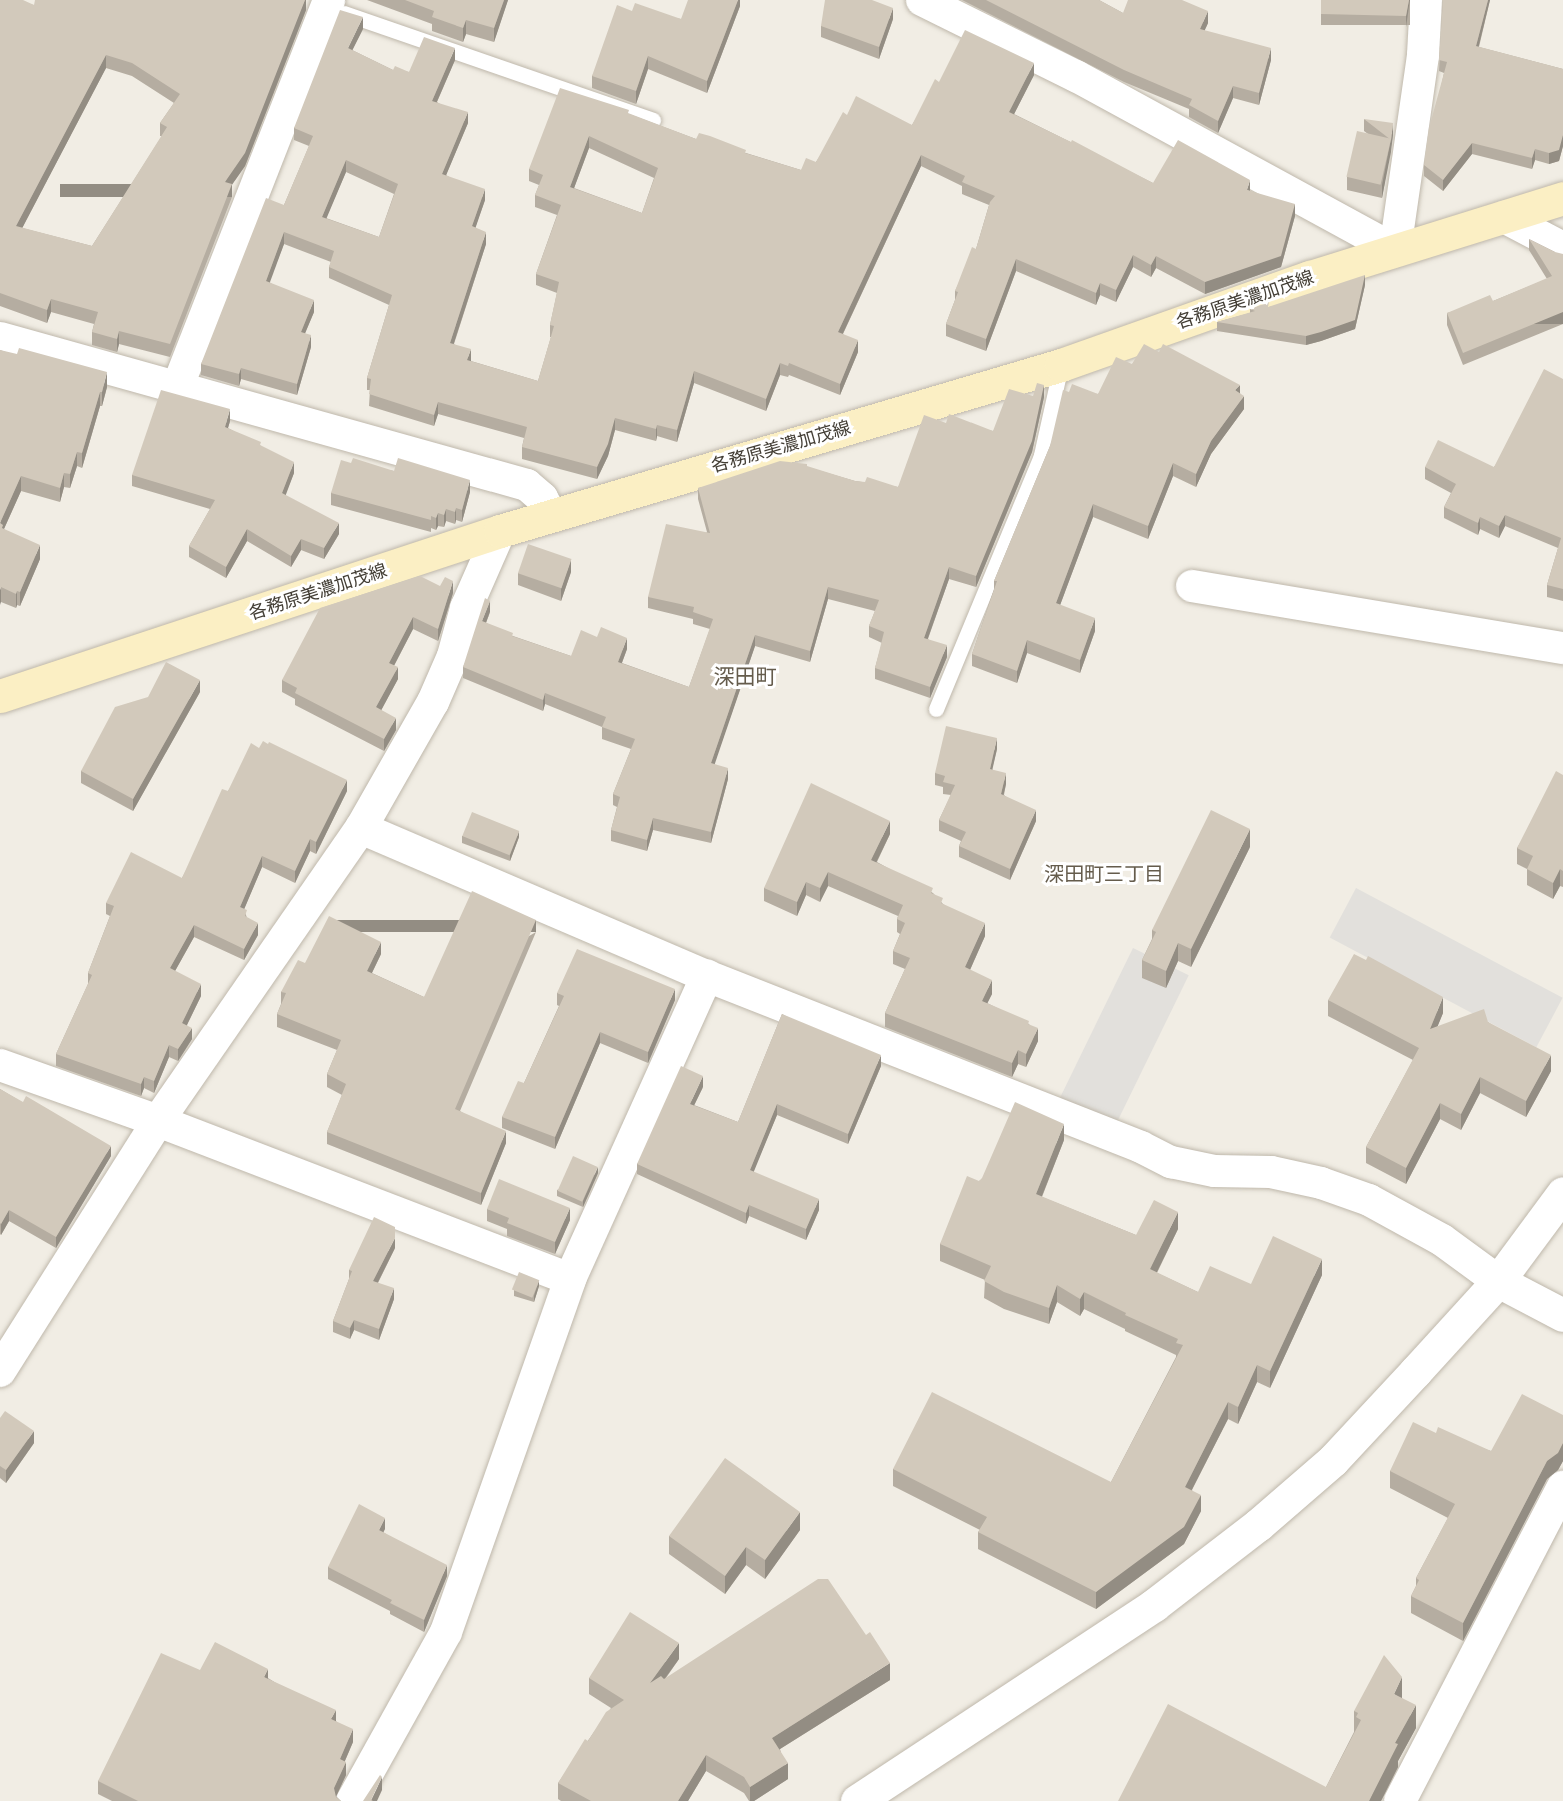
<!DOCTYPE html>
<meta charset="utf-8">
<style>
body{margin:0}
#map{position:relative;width:1563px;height:1801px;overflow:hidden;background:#f1ede4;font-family:"IBM Plex Sans","Noto Sans JP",sans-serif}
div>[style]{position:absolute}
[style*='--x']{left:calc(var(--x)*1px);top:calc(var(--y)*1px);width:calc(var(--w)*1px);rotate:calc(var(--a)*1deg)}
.parking>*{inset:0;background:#e2e0dc;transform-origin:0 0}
.roads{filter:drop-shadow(0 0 2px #bfb8ab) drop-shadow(0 0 2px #bfb8ab)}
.service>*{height:15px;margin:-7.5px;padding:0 7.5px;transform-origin:7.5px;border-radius:7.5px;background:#fff}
.minor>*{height:32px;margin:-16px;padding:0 16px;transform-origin:16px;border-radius:16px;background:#fff}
.tertiary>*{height:33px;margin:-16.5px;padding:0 16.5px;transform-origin:16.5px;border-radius:16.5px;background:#fff}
.secondary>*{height:33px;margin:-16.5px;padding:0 16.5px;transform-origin:16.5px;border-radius:16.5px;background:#fbefc4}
.wall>*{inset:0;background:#b5ada1;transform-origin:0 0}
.shaded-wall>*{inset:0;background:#938d83;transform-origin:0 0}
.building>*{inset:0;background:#d2c9bb;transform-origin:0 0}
span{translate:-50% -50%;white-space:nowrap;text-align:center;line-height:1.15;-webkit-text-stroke:6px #fff;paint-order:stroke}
.street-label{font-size:18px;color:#433e35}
.neighbourhood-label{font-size:20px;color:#655c4c}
.quarter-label{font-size:21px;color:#655c4c}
</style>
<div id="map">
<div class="parking">
<i style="left:1356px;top:888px;width:234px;height:56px;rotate:28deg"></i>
<i style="left:1133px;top:948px;width:62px;height:169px;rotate:26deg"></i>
</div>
<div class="roads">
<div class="service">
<i style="--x:344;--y:13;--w:327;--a:19.1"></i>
<i style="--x:936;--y:709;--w:275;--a:-67.5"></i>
<i style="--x:1041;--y:455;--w:92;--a:-77.5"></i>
</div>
<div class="minor">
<i style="--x:922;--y:0;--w:172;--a:26.3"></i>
<i style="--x:1076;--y:76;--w:363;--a:28.6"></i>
<i style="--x:1395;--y:250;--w:197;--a:-81.8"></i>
<i style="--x:1423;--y:55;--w:55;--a:-86.9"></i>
<i style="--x:1504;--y:217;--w:67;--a:27.7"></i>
<i style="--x:0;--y:338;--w:547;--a:15.59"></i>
<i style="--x:527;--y:485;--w:20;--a:41"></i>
<i style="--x:542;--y:498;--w:19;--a:62"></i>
<i style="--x:177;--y:388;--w:417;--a:-68.6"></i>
<i style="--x:1192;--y:586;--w:376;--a:9.5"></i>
<i style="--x:361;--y:828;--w:376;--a:23.2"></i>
<i style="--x:707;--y:976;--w:466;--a:21.5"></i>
<i style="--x:1141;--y:1147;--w:34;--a:27"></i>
<i style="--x:1171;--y:1162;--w:44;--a:11.8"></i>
<i style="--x:1214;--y:1171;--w:57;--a:1"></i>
<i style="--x:1271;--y:1172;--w:51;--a:12.4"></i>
<i style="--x:1321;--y:1183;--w:51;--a:19.5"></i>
<i style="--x:1369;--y:1200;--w:83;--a:28.7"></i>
<i style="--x:1442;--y:1240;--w:69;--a:36.2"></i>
<i style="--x:0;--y:1065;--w:168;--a:19.5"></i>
<i style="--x:158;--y:1121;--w:441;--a:21"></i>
<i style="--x:0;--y:1371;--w:296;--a:-57.7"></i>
<i style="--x:158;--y:1121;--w:356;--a:-55.3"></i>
<i style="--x:361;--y:828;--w:145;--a:-60.3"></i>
<i style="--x:433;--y:702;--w:50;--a:-66.5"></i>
<i style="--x:453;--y:656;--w:50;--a:-74.8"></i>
<i style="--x:466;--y:608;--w:84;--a:-66.2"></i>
<i style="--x:352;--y:1801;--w:193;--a:-60.9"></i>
<i style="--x:446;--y:1632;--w:374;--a:-70.6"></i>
<i style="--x:570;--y:1279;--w:333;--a:-65.7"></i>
<i style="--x:1400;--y:1801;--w:354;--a:-62.6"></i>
</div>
<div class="tertiary">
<i style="--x:1498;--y:1281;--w:73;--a:27.6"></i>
<i style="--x:857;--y:1801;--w:356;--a:-33.4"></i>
<i style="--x:1154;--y:1605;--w:131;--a:-37.6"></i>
<i style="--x:1258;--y:1525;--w:99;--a:-40.9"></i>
<i style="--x:1333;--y:1460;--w:122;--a:-47"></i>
<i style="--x:1416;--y:1371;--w:122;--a:-47.7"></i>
<i style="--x:1498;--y:1281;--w:109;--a:-53.5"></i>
</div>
<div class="secondary">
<i style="--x:0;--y:696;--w:527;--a:-18.26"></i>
<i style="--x:500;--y:531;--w:585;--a:-16.48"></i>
<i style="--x:1061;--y:365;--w:264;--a:-19.5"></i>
<i style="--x:1310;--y:277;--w:265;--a:-17.3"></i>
</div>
</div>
<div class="wall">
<i style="clip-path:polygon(evenodd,0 0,34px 5px,306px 0,306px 10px,245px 166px,232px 184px,232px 197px,170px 357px,119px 344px,117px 352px,92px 345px,92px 332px,94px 324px,51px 312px,47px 323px,0 306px,0 0,106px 68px,132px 76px,174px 103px,160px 123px,160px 136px,162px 136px,92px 246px,22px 228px,106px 68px)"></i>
<i style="clip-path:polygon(367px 0,508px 0,494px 42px,466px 34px,463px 42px,432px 31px,432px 24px)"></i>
<i style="clip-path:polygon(740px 0,740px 6px,707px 93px,648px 69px,636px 104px,592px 88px,592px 76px,632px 11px,681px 19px)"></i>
<i style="clip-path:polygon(962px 0,1099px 0,1123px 13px,1208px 23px,1204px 31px,1271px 60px,1259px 105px,1233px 98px,1218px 133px,1189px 117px,1189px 109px,1124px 82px)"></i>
<i style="left:1321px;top:0;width:89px;height:25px"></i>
<i style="clip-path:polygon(1443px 0,1490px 0,1479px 47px,1563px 69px,1563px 146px,1559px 161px,1549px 164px,1535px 160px,1532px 169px,1472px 154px,1443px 191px,1424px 176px,1424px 165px,1444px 73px,1439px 71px)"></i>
<i style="clip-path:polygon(893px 19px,879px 59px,821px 37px,821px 26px)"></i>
<i style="clip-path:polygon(evenodd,363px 29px,352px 50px,393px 70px,409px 72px,455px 60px,437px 102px,468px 123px,446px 175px,485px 200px,475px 228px,486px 244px,454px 344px,471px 361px,538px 381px,551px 337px,550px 337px,550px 325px,557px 293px,536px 285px,536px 274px,557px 215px,535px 207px,535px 195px,539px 185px,529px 181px,529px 169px,629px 114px,696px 139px,746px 153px,801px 170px,816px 162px,847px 115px,912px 125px,939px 82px,1034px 75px,1014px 114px,1153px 183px,1250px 191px,1295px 216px,1281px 267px,1205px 294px,1156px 268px,1151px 277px,1133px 267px,1116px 302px,1100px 295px,1096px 305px,1016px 271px,986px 351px,946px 336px,946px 324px,955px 300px,955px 291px,976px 249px,989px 205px,962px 194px,962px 186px,921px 166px,843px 334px,858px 352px,840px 395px,789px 375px,788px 377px,780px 375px,766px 411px,694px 383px,677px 442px,657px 436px,656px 441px,615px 430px,608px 456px,597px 479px,522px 459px,522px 447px,524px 438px,438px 414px,434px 426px,369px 406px,370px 390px,367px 390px,367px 378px,389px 305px,329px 278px,329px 267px,331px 262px,284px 244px,269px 282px,314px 312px,305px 333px,311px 347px,297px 395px,241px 379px,239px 386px,201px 375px,201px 364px,284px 205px,309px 146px,294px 140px,294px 128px,363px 29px,589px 148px,654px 178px,642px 213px,574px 188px,589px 148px,363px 29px,346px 172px,394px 194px,379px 237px,326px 218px,346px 172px)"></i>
<i style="clip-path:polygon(1364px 119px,1393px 135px,1382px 198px,1347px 190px,1347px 177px,1368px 134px,1364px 131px)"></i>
<i style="clip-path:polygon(1529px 239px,1555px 252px,1563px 324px,1463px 365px,1447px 325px,1447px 313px,1493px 301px,1547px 279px,1529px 250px)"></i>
<i style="clip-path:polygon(1365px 285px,1355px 329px,1321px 341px,1306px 345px,1217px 331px,1217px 322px,1250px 313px,1250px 309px,1269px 307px)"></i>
<i style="clip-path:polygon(0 350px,107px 387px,102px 406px,100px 406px,82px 468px,77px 466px,70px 488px,64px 487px,60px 502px,21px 491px,4px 529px,40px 559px,20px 606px,17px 605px,16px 608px,1px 602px)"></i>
<i style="clip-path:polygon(1159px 352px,1240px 393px,1244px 409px,1211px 454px,1196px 487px,1173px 476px,1148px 539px,1093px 517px,1060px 605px,1095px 631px,1080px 673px,1027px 653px,1017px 683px,972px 666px,972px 654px,994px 589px,994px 581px,1050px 446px,1069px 392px,1098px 394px,1132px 364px)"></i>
<i style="clip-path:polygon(1563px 379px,1563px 601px,1547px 597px,1547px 585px,1558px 548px,1505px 526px,1499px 538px,1480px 529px,1478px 535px,1444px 518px,1444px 507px,1451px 493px,1425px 479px,1425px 467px,1494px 467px)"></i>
<i style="clip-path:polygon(1033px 396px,1044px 397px,1032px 452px,976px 587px,949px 579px,928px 639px,947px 657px,930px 698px,875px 679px,875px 668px,882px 643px,869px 637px,869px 626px,875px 611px,828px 599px,810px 662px,755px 646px,714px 764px,728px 779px,711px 843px,653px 830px,647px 851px,611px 841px,611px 830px,617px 807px,613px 805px,613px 794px,631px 749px,602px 739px,602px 727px,545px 704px,543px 711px,463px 678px,463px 667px,490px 612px,486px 623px,513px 636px,571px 656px,627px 649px,622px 663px,689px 687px,710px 629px,693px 624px,693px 619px,648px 608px,648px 597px,707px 532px,698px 499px,698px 488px,807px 467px,855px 481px,898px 487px,946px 423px,993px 431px)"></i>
<i style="clip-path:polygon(230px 421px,228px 428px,261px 446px,294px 473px,285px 495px,339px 534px,324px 559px,301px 550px,291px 567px,247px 541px,226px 578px,189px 557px,189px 546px,210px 509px,132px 486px,132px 475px)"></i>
<i style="clip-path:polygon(351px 463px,394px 471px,470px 492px,462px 522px,456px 520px,455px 524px,446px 521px,444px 527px,438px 526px,436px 530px,431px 528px,431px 532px,331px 505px,331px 493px)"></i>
<i style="clip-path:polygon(571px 572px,561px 601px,518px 585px,518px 573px)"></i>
<i style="clip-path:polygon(453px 593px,438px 641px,413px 629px,394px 666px,398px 679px,381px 710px,396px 730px,384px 751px,295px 705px,295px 699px,282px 692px,282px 680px)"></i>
<i style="clip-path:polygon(200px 692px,133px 811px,81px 783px,81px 771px)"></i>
<i style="clip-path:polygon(259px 748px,347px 791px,316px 854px,310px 851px,295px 883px,262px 867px,244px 909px,247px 918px,258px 935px,244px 960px,194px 937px,175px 971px,201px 996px,187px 1025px,192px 1039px,178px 1061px,169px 1057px,154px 1093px,144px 1088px,141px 1096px,56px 1066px,56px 1054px,88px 984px,88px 973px,110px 916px,106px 914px,106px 903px,182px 878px,228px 791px)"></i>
<i style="clip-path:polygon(997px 749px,992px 769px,1006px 784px,1004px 795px,1036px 821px,1010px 880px,959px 857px,959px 846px,961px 841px,939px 831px,939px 820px,951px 795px,943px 794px,943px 787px,935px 785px,935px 773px)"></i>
<i style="clip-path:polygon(1563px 775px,1563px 887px,1560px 886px,1553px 899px,1527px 885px,1527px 869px,1517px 864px,1517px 848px)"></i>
<i style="clip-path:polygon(890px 834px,877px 862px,933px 893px,943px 904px,985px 936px,970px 970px,992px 994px,987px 1003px,1029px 1024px,1038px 1041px,1026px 1067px,1018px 1064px,1012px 1077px,885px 1027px,885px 1013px,905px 969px,893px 964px,893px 951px,900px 934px,897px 932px,897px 919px,898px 916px,828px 886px,820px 902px,806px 895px,797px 916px,764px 901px,764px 888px)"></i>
<i style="clip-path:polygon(462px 836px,519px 837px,510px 861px,462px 843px)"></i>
<i style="clip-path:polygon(1250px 847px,1191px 967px,1178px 961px,1166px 988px,1142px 978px,1142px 960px,1152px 939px,1152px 930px)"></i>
<i style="clip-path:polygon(536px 932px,460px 1111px,506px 1143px,481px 1205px,327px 1144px,327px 1132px,342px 1095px,327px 1087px,327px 1074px,337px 1050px,277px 1027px,277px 1014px,281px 1004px,281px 992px,305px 963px,381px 954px,372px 973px,424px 997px)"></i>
<i style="clip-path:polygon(557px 993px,675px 1000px,648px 1063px,600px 1043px,555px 1149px,502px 1128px,502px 1117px,524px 1083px,559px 1006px,557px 1005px)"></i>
<i style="clip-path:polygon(1328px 1000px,1443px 1013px,1437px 1027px,1488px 1022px,1551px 1071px,1526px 1117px,1480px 1093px,1461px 1130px,1440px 1119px,1406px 1184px,1366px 1163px,1366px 1147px,1413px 1060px,1328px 1016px)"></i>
<i style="clip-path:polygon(782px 1014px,881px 1066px,848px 1144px,777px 1115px,753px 1172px,819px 1210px,806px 1240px,749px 1216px,746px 1224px,637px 1174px,637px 1164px,703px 1087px,694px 1105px,738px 1122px)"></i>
<i style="clip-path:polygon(0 1089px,111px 1156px,56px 1248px,9px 1221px,1px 1235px,0 1234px)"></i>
<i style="clip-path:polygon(1064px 1140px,1042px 1197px,1136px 1235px,1178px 1229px,1157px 1273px,1198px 1292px,1322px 1275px,1270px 1388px,1257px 1382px,1238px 1424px,1228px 1419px,1192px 1490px,1201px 1511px,1184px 1544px,1096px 1609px,978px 1549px,978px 1532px,980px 1530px,893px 1486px,893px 1469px,1111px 1482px,1176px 1357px,1176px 1355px,1125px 1331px,1125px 1329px,1084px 1309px,1080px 1316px,1057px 1302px,1049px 1324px,1004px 1309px,984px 1298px,985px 1280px,940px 1261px,940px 1244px,979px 1181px)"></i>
<i style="clip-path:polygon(598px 1173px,583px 1207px,557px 1196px,557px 1190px)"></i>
<i style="clip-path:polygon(487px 1209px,570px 1220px,555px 1254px,507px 1236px,507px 1229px,487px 1221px)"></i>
<i style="clip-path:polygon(395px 1248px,378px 1283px,394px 1299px,379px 1340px,354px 1330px,350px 1339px,333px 1332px,333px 1321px,349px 1279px,349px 1270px)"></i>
<i style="clip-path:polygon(539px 1286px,534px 1302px,514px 1296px,514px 1290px)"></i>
<i style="clip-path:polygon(1563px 1415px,1563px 1461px,1558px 1470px,1547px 1479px,1463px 1641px,1411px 1613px,1411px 1596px,1416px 1586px,1416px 1578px,1448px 1518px,1390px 1488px,1390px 1471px,1436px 1433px,1491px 1451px)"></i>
<i style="clip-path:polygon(0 1418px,34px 1443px,6px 1483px,0 1478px)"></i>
<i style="clip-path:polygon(385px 1529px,383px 1532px,447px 1576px,424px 1632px,390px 1614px,390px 1611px,328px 1579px,328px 1567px)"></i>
<i style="clip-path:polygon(800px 1530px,765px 1579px,746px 1565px,725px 1594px,669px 1554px,669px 1536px)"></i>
<i style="clip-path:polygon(679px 1659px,666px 1678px,890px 1680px,780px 1749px,788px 1779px,754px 1801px,749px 1801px,744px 1793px,706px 1771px,688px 1801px,561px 1801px,558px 1799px,558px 1783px,611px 1708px,589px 1694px,589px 1678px)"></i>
<i style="clip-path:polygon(200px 1670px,268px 1678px,336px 1721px,353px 1742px,345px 1761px,346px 1775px,336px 1796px,341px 1801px,112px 1801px,98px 1794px,98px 1781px)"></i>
<i style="clip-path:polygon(1402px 1698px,1416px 1728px,1398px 1761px,1398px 1767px,1381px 1801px,1118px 1801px,1326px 1787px,1354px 1732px,1354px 1711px)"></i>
</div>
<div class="shaded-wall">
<i style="clip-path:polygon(305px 0,306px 0,306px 10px,245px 166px,225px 195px,225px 182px)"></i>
<i style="clip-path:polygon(504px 0,508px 0,494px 42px,494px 28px)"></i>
<i style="clip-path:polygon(738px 0,740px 0,740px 6px,707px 93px,707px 81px)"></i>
<i style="clip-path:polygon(1409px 0,1410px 0,1406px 27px,1406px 16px)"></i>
<i style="clip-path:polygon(1488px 0,1490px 0,1476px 57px,1476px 46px)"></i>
<i style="clip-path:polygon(893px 8px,893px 19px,879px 59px,879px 47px)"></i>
<i style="clip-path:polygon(1208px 11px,1208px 23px,1200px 41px,1200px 29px)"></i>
<i style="clip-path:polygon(363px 17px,363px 29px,348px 59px,348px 48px)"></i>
<i style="clip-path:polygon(466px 20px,466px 34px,463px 42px,463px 28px)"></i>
<i style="clip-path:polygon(455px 48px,455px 60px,432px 113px,432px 101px)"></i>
<i style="clip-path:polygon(1271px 48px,1271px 60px,1259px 105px,1259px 93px)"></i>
<i style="clip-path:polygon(106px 55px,106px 68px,16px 240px,16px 226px)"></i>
<i style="clip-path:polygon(648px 56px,648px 69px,636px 104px,636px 91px)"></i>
<i style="clip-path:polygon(1034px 63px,1034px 75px,1009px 124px,1009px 112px)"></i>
<i style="clip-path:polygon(1233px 86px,1233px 98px,1218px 133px,1218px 121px)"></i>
<i style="clip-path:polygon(468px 112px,468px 123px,442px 185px,442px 174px)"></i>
<i style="clip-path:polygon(1393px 123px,1393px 135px,1391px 151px,1391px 140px)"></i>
<i style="clip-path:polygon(1563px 135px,1563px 146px,1559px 161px,1549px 164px,1549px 153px)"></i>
<i style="clip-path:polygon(589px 136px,589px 148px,570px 199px,570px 187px)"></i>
<i style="clip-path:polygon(1391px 139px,1391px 152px,1382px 198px,1382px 185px)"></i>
<i style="clip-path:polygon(1472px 143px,1472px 154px,1443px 191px,1443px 180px)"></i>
<i style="clip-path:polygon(1535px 149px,1535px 160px,1532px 169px,1532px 158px)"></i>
<i style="clip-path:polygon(921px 155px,921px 166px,838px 344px,838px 332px)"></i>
<i style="clip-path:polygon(346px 160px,346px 172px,322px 229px,322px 217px)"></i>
<i style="clip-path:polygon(1250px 180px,1250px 191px,1247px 190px)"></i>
<i style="left:232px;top:184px;width:13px;height:172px;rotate:90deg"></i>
<i style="clip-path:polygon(485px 189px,485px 200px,472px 238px,472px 226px)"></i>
<i style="clip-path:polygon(1295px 204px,1295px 216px,1281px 267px,1205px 294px,1205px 282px)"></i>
<i style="clip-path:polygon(284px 232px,284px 244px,266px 293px,266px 281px)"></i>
<i style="clip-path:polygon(486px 232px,486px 244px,450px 355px,450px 343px)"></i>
<i style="clip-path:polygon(1133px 255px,1133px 267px,1116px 302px,1116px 290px)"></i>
<i style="clip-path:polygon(1156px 256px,1156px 268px,1151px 277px,1151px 265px)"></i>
<i style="clip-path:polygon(1016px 259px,1016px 271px,986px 351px,986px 339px)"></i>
<i style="clip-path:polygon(1365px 275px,1365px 285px,1355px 329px,1321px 341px,1306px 345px,1306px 336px)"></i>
<i style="clip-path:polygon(1100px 283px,1100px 295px,1096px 305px,1096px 293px)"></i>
<i style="clip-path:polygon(51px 299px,51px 312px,47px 323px,47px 310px)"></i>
<i style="clip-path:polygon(314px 300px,314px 312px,301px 343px,301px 332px)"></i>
<i style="left:1563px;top:312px;width:12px;height:108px;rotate:90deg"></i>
<i style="clip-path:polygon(119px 331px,119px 344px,117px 352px,117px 339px)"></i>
<i style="clip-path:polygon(311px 335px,311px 347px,297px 395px,297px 384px)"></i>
<i style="clip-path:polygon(858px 340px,858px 352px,840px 395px,840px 384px)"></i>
<i style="clip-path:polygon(471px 349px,471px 361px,467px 372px,467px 360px)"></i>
<i style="clip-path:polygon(780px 363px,780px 375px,766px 411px,766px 399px)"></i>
<i style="clip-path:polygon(241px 368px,241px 379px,239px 386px,239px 374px)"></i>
<i style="clip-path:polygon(694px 371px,694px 383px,677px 442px,677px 430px)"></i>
<i style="clip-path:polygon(107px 372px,107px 387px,102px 406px,102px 392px)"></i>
<i style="clip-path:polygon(1044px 385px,1044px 397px,1032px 452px,976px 587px,976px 576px)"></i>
<i style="clip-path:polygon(1240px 385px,1240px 398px,1235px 390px)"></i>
<i style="clip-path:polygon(100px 392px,100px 406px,82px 468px,82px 453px)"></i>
<i style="clip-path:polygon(1244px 396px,1244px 409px,1211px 454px,1196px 487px,1196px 474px,1211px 441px)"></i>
<i style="clip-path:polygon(438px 402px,438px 414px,434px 426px,434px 415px)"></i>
<i style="clip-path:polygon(230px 409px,230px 421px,225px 438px,225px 427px)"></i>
<i style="clip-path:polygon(615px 418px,615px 430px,608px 456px,597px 479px,597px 467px)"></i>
<i style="clip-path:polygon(657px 425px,657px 436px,656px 441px,656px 429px)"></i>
<i style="clip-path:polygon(77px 452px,77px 466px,70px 488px,70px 474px)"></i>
<i style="clip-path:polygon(294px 462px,294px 473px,282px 505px,282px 493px)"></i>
<i style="clip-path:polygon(1173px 463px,1173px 476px,1148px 539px,1148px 526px)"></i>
<i style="clip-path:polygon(64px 473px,64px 487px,60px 502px,60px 488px)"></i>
<i style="clip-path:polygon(21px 476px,21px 491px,3px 531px,0 523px)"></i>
<i style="clip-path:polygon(470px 480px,470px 492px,462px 522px,462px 510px)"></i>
<i style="clip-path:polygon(1093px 504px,1093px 517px,1056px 616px,1056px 603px)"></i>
<i style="clip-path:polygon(456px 508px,456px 520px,455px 524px,455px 512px)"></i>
<i style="clip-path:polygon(446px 509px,446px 521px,444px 527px,444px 515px)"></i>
<i style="clip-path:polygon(438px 513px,438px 526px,436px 530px,436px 518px)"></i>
<i style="clip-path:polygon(1505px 515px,1505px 526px,1499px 538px,1499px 526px)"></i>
<i style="clip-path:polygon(1480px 517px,1480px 529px,1478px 535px,1478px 523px)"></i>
<i style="clip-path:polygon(339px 523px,339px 534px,324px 559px,324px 548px)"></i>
<i style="clip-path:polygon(247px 529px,247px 541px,226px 578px,226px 567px)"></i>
<i style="clip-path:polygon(301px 539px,301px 550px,291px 567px,291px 556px)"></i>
<i style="clip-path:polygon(40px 545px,40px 559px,20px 606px,20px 592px)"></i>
<i style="clip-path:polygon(571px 559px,571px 572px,561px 601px,561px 589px)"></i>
<i style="clip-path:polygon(949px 567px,949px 579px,924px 649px,924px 638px)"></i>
<i style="clip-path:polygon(453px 581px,453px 593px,438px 641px,438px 629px)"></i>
<i style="clip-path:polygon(1px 587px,1px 602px,0 605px,0 590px)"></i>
<i style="clip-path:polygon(828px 587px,828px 599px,810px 662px,810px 651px)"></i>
<i style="clip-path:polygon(17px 591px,17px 605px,16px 608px,16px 594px)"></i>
<i style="clip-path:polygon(490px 601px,490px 612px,482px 633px,482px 621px)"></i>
<i style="clip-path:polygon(413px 617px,413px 629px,389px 675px,389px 663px)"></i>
<i style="clip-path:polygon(1095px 618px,1095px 631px,1080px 673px,1080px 660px)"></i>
<i style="clip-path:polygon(755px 635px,755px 646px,711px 775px,711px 763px)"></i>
<i style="clip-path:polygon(627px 638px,627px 649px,618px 673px,618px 662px)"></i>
<i style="clip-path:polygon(1027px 640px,1027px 653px,1017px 683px,1017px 671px)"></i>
<i style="clip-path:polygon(947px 645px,947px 657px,930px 698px,930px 687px)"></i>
<i style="clip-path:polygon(398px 667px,398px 679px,376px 720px,376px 707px)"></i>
<i style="clip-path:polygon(200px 680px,200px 692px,133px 811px,133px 799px)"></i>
<i style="clip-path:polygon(545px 693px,545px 704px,543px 711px,543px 700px)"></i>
<i style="clip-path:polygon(396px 718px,396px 730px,384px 751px,384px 739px)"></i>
<i style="clip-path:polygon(997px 738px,997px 749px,990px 780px,990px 769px)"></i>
<i style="clip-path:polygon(728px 768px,728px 779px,711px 843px,711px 832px)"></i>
<i style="clip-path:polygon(1006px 773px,1006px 784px,1001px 805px,1001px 794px)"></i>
<i style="clip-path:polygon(347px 780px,347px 791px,316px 854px,316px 842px)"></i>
<i style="clip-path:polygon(1036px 810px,1036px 821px,1010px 880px,1010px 869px)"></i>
<i style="clip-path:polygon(653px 818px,653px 830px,647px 851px,647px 840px)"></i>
<i style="clip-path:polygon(890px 821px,890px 834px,871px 873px,871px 860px)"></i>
<i style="clip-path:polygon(1250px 829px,1250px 847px,1191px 967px,1191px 949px)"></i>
<i style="clip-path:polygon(519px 831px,519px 837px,510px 861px,510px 855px)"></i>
<i style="clip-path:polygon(310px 839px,310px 851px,295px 883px,295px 871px)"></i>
<i style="clip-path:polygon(262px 856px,262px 867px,240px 919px,240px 907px)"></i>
<i style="clip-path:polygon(1560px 869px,1560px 886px,1553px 899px,1553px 883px)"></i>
<i style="clip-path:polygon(828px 872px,828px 886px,820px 902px,820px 888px)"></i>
<i style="clip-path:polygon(806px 882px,806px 895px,797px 916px,797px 902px)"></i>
<i style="left:536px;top:920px;width:12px;height:206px;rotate:90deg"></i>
<i style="clip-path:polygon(258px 923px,258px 935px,244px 960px,244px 949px)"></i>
<i style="clip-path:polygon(985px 923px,985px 936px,965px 981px,965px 967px)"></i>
<i style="clip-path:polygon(194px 925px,194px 937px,170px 980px,170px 968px)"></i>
<i style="clip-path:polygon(381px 942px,381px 954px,367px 983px,367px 971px)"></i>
<i style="clip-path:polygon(1178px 943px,1178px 961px,1166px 988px,1166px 971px)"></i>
<i style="clip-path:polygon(992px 980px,992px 994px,982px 1014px,982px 1001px)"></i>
<i style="clip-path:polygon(201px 984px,201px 996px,182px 1035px,182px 1023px)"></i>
<i style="clip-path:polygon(675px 989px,675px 1000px,648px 1063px,648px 1052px)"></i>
<i style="clip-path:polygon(1443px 997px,1443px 1013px,1430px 1045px,1430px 1029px)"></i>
<i style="clip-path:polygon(192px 1028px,192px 1039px,178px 1061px,178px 1049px)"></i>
<i style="clip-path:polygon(1038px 1028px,1038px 1041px,1026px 1067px,1026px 1054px)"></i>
<i style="clip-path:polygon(600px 1032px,600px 1043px,555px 1149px,555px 1137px)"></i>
<i style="clip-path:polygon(169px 1045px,169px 1057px,154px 1093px,154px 1081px)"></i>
<i style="clip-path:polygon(1018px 1050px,1018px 1064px,1012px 1077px,1012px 1063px)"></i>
<i style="clip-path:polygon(881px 1055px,881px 1066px,848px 1144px,848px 1134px)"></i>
<i style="clip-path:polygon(1551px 1055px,1551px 1071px,1526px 1117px,1526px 1101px)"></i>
<i style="clip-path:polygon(703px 1076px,703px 1087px,690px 1114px,690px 1104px)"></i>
<i style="clip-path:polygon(144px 1077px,144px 1088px,141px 1096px,141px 1084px)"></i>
<i style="clip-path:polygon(1480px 1077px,1480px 1093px,1461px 1130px,1461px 1114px)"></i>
<i style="clip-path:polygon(1440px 1103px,1440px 1119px,1406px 1184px,1406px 1168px)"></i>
<i style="clip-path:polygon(777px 1104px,777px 1115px,750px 1181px,750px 1170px)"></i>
<i style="clip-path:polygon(1064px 1124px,1064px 1140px,1036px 1211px,1036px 1194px)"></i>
<i style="clip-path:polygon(506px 1131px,506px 1143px,481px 1205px,481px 1193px)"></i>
<i style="clip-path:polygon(111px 1146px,111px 1156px,56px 1248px,56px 1237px)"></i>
<i style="clip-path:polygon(598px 1167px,598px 1173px,583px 1207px,583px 1201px)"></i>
<i style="clip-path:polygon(819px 1199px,819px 1210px,806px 1240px,806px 1229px)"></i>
<i style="clip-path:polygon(749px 1205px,749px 1216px,746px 1224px,746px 1213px)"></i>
<i style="clip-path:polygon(570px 1208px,570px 1220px,555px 1254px,555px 1242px)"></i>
<i style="clip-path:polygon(9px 1210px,9px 1221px,1px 1235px,1px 1224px)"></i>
<i style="clip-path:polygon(1178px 1212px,1178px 1229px,1150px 1286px,1150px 1269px)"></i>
<i style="clip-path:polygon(395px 1238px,395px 1248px,373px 1292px,373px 1281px)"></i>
<i style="clip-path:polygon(1322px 1259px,1322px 1275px,1270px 1388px,1270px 1371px)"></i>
<i style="clip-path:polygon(539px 1280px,539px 1286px,534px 1302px,534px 1296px)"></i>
<i style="clip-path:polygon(1057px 1285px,1057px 1302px,1049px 1324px,1049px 1308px)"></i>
<i style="clip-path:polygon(394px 1288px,394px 1299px,379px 1340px,379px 1329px)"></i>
<i style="clip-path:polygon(1084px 1292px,1084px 1309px,1080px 1316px,1080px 1299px)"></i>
<i style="clip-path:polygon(354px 1320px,354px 1330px,350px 1339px,350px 1328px)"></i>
<i style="clip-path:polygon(1257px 1365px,1257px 1382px,1238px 1424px,1238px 1407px)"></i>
<i style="clip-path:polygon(1228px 1402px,1228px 1419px,1185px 1503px,1185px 1487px)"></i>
<i style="clip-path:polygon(34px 1431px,34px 1443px,6px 1483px,6px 1470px)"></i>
<i style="clip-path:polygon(1563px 1443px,1563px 1461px,1558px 1470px,1547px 1479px,1463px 1641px,1463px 1623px,1547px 1461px)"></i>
<i style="clip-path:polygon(1201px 1495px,1201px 1511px,1184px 1544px,1096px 1609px,1096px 1592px)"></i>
<i style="clip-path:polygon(800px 1512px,800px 1530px,765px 1579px,765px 1560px)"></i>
<i style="clip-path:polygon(385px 1518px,385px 1529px,379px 1541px,379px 1530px)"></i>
<i style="clip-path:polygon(746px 1547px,746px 1565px,725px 1594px,725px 1576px)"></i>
<i style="clip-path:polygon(447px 1565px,447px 1576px,424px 1632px,424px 1620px)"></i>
<i style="clip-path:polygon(679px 1643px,679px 1659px,650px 1699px,650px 1683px)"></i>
<i style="clip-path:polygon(890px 1663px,890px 1680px,772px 1754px,772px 1738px)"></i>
<i style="clip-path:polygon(268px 1669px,268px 1682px,264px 1677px)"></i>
<i style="clip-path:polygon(1402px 1677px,1402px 1700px,1394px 1694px)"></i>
<i style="clip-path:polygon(1416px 1705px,1416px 1728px,1398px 1761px,1398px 1767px,1381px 1801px,1369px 1801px,1395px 1743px)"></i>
<i style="clip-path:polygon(336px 1710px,336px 1723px,331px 1719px)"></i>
<i style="clip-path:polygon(353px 1729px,353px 1742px,340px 1772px,340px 1759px)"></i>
<i style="clip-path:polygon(706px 1755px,706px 1771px,688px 1801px,678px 1801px)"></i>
<i style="clip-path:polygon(346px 1762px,346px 1775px,334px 1801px,334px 1788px)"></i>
<i style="clip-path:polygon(788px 1763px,788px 1779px,754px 1801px,750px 1801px,750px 1787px)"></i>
<i style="clip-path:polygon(382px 1777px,382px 1790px,377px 1801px,371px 1801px)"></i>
</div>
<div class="building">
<i style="clip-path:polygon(evenodd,0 0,23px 0,34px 5px,35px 0,305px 0,245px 153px,225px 182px,232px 184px,170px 344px,119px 331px,117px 339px,92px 332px,98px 312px,51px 299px,47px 310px,0 293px,0 0,106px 55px,132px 63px,180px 94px,160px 123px,167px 127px,92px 246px,16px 226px,106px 55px)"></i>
<i style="clip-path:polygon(405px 0,504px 0,494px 28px,466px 20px,463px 28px,432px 17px,434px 11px)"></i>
<i style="clip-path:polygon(688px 0,738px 0,707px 81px,648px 56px,636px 91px,592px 76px,617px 5px,632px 11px,635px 3px,681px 19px)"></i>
<i style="clip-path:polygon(825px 0,872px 0,893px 8px,879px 47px,821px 26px)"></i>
<i style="clip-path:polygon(986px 0,1099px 0,1123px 13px,1128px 0,1182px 0,1208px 11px,1200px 29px,1271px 48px,1259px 93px,1233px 86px,1218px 121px,1189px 105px,1192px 99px,1124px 70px)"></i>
<i style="clip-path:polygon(1321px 0,1409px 0,1406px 16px,1321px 14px)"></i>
<i style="clip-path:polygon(1443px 0,1488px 0,1476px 46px,1563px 69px,1563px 135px,1559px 150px,1549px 153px,1535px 149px,1532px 158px,1472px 143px,1443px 180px,1424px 165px,1429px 128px,1447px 62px,1439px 60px)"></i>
<i style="clip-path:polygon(evenodd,340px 10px,363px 17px,348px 48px,393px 70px,395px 66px,409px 72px,424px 37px,455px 48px,432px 101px,468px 112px,442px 174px,485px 189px,472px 226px,486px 232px,450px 343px,471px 349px,467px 360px,538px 381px,554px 326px,550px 325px,559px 282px,536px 274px,561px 205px,535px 195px,543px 175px,529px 169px,560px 88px,629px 110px,628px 113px,696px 139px,699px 133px,710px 136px,746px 150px,745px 153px,801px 170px,806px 158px,816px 162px,843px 112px,847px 115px,856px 96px,912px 125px,935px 79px,939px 82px,965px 30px,1034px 63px,1009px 112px,1071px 142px,1072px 140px,1153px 183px,1178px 140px,1250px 180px,1247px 190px,1295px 204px,1281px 256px,1205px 282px,1156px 256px,1151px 265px,1133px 255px,1116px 290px,1100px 283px,1096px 293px,1016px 259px,986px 339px,946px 324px,958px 292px,955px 291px,972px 247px,976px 249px,990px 202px,995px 196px,962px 182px,965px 176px,921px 155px,838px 332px,858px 340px,840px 384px,789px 363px,788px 366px,780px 363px,766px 399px,694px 371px,677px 430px,657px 425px,656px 429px,615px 418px,608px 444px,597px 467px,522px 447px,527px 427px,438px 402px,434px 415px,369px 394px,371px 379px,367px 378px,392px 295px,329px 267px,334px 251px,284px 232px,266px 281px,314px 300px,301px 332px,311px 335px,297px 384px,241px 368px,239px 374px,201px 364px,266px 198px,284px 205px,313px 136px,294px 128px,340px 10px,589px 136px,658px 168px,642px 213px,570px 187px,589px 136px,340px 10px,346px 160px,398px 184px,379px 237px,322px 217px,346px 160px)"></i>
<i style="clip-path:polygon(1364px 119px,1393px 123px,1391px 140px)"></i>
<i style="left:1357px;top:131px;width:35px;height:47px;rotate:13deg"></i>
<i style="clip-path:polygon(1529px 239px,1555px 252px,1563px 254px,1563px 312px,1463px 353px,1447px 313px,1490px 295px,1493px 301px,1552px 276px)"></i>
<i style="clip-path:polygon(1365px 275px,1355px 320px,1321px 332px,1306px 336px,1217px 322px,1255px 311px,1250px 309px,1269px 302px,1268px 307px)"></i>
<i style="clip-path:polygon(1144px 344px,1159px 352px,1163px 344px,1240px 385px,1235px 390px,1244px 396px,1211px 441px,1196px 474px,1173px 463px,1148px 526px,1093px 504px,1056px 603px,1095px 618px,1080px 660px,1027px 640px,1017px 671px,972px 654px,997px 581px,994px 581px,1050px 446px,1063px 390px,1069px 392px,1072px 384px,1098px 394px,1116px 357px,1132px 364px)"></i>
<i style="clip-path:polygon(19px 348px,107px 372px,102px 392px,100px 392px,82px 453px,77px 452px,70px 474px,64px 473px,60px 488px,21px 476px,0 523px,3px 525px,2px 528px,40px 545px,20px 592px,17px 591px,16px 594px,1px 587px,0 590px,0 350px,17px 354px)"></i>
<i style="clip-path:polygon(1544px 369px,1563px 379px,1563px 589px,1547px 585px,1561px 538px,1505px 515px,1499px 526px,1480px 517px,1478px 523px,1444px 507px,1456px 484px,1425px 467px,1438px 440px,1494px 467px)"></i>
<i style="clip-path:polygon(1037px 383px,1044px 385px,1032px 441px,976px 576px,949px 567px,924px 638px,947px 645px,930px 687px,875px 668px,884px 632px,869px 626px,879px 600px,828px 587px,810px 651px,755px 635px,711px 763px,728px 768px,711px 832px,653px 818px,647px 840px,611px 830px,620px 797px,613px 794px,635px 739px,602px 727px,606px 717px,545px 693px,543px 700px,463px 667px,485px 598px,490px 601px,482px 621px,513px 633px,512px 636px,571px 656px,581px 630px,597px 637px,601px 627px,627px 638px,618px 662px,689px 687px,713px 619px,693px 612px,694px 607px,648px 597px,666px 524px,710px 533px,698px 488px,780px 461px,807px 464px,807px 466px,855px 481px,865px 482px,867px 477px,898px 487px,924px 415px,946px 423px,949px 414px,993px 431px,1009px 389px,1033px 396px)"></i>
<i style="clip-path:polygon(161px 390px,230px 409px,225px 427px,261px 442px,260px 445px,294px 462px,282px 493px,339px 523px,324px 548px,301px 539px,291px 556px,247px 529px,226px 567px,189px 546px,215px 500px,132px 475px)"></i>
<i style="clip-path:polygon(353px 458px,394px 471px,398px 458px,470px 480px,462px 510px,456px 508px,455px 512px,446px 509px,444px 515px,438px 513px,436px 518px,431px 516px,431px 520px,331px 493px,341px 460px,351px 463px)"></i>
<i style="left:528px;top:544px;width:46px;height:31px;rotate:19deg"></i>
<i style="clip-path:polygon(420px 576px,440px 586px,445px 577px,453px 581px,438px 629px,413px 617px,389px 663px,398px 667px,376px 707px,396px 718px,384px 739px,295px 693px,297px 688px,282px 680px,320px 608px)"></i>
<i style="clip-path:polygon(166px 662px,200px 680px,133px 799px,81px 771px,115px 707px,148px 697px)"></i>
<i style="clip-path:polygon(946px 726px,997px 738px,990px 769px,1006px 773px,1001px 794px,1036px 810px,1010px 869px,959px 846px,966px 832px,939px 820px,955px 785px,943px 782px,945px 776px,935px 773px)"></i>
<i style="clip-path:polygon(263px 741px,268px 744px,269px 742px,347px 780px,316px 842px,310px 839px,295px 871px,262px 856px,240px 907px,247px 910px,245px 916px,258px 923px,244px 949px,194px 925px,170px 968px,201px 984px,182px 1023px,192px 1028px,178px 1049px,169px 1045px,154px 1081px,144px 1077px,141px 1084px,56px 1054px,92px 975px,88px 973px,114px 906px,106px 903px,131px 852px,182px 878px,222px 789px,228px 791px,251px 743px,259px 748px)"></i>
<i style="clip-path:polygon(1556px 771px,1563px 775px,1563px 871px,1560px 869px,1553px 883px,1527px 869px,1533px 856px,1517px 848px)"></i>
<i style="clip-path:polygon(811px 783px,890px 821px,871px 860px,933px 888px,931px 893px,943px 898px,941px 903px,985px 923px,965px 967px,992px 980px,982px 1001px,1029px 1021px,1028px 1024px,1038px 1028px,1026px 1054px,1018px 1050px,1012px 1063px,885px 1013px,910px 958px,893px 951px,905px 923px,897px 919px,903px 905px,828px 872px,820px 888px,806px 882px,797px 902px,764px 888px)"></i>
<i style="clip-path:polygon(1211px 810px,1250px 829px,1191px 949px,1178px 943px,1166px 971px,1142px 960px,1156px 932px,1152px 930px)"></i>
<i style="left:472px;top:812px;width:51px;height:26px;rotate:22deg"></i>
<i style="clip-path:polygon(472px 891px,536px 920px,455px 1109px,506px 1131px,481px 1193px,327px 1132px,346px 1084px,327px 1074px,341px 1040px,277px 1014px,286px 993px,281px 992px,298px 960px,305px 963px,329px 916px,381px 942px,367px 971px,424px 997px)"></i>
<i style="clip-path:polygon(577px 949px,675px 989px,648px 1052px,600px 1032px,555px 1137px,502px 1117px,518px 1081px,524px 1083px,564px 996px,557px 993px)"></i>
<i style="clip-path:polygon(1354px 954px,1366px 960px,1368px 956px,1443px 997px,1430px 1029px,1484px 1009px,1488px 1022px,1551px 1055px,1526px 1101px,1480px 1077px,1461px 1114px,1440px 1103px,1406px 1168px,1366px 1147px,1419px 1048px,1328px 1000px)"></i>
<i style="clip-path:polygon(782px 1014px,881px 1055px,848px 1134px,777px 1104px,750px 1170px,819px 1199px,806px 1229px,749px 1205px,746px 1213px,637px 1164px,681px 1066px,703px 1076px,690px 1104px,738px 1122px)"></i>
<i style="clip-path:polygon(0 1089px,23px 1102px,26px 1096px,111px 1146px,56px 1237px,9px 1210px,1px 1224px,0 1223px)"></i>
<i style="clip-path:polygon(1015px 1102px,1064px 1124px,1036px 1194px,1136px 1235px,1154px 1200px,1178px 1212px,1150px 1269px,1198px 1292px,1210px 1266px,1251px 1284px,1273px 1236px,1322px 1259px,1270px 1371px,1257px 1365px,1238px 1407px,1228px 1402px,1185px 1487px,1201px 1495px,1184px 1527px,1096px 1592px,978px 1532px,987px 1517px,893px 1469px,932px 1392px,1111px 1482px,1183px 1345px,1176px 1343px,1178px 1339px,1125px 1315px,1126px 1313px,1084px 1292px,1080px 1299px,1057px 1285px,1049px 1308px,1004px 1292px,984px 1281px,991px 1266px,940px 1244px,967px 1176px,979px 1181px,982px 1178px)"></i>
<i style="left:573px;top:1156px;width:27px;height:38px;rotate:24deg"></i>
<i style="clip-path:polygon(499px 1179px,570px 1208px,555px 1242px,507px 1223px,509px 1218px,487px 1209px)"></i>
<i style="clip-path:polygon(374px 1217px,395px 1227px,395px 1238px,373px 1281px,394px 1288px,379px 1329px,354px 1320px,350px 1328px,333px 1321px,352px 1271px,349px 1270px)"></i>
<i style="left:519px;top:1272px;width:22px;height:19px;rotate:22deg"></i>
<i style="clip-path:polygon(1522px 1394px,1563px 1415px,1563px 1443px,1558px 1453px,1547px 1461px,1463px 1623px,1411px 1596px,1419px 1580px,1416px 1578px,1455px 1504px,1390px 1471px,1413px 1422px,1436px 1433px,1438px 1427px,1491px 1451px)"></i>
<i style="clip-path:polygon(5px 1411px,34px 1431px,6px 1470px,0 1466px,0 1418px)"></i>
<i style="clip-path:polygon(725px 1458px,800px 1512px,765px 1560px,746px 1547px,725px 1576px,669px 1536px)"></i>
<i style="clip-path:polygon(359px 1504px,385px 1518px,379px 1530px,447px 1565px,424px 1620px,390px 1603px,392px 1600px,328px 1567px)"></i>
<i style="clip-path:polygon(818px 1579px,828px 1579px,866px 1635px,870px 1632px,890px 1663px,772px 1738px,788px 1763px,750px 1787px,744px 1777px,706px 1755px,678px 1801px,591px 1801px,558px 1783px,585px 1739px,588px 1741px,606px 1712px,624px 1700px,589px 1678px,630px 1612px,679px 1643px,650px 1683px,661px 1676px,664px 1679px)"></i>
<i style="clip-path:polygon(215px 1642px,268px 1669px,264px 1677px,336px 1710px,331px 1719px,353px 1729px,340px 1759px,346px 1762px,334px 1788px,336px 1797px,341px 1801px,138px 1801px,98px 1781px,161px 1653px,200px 1670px)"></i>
<i style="clip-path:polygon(1384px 1655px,1402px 1677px,1394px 1694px,1416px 1705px,1395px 1743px,1398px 1744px,1369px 1801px,1118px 1801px,1168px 1704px,1326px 1787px,1361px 1720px,1356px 1717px,1358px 1713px,1354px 1711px)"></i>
<i style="clip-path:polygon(380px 1775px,382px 1777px,371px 1800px,373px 1801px,363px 1801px)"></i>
</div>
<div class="street-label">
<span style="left:1245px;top:300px;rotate:-19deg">各務原美濃加茂線</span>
<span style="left:781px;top:447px;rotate:-16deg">各務原美濃加茂線</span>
<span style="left:318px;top:592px;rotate:-18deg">各務原美濃加茂線</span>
</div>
<div class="neighbourhood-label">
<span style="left:1104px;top:873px">深田町三丁目</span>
</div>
<div class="quarter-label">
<span style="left:745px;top:676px">深田町</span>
</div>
</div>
